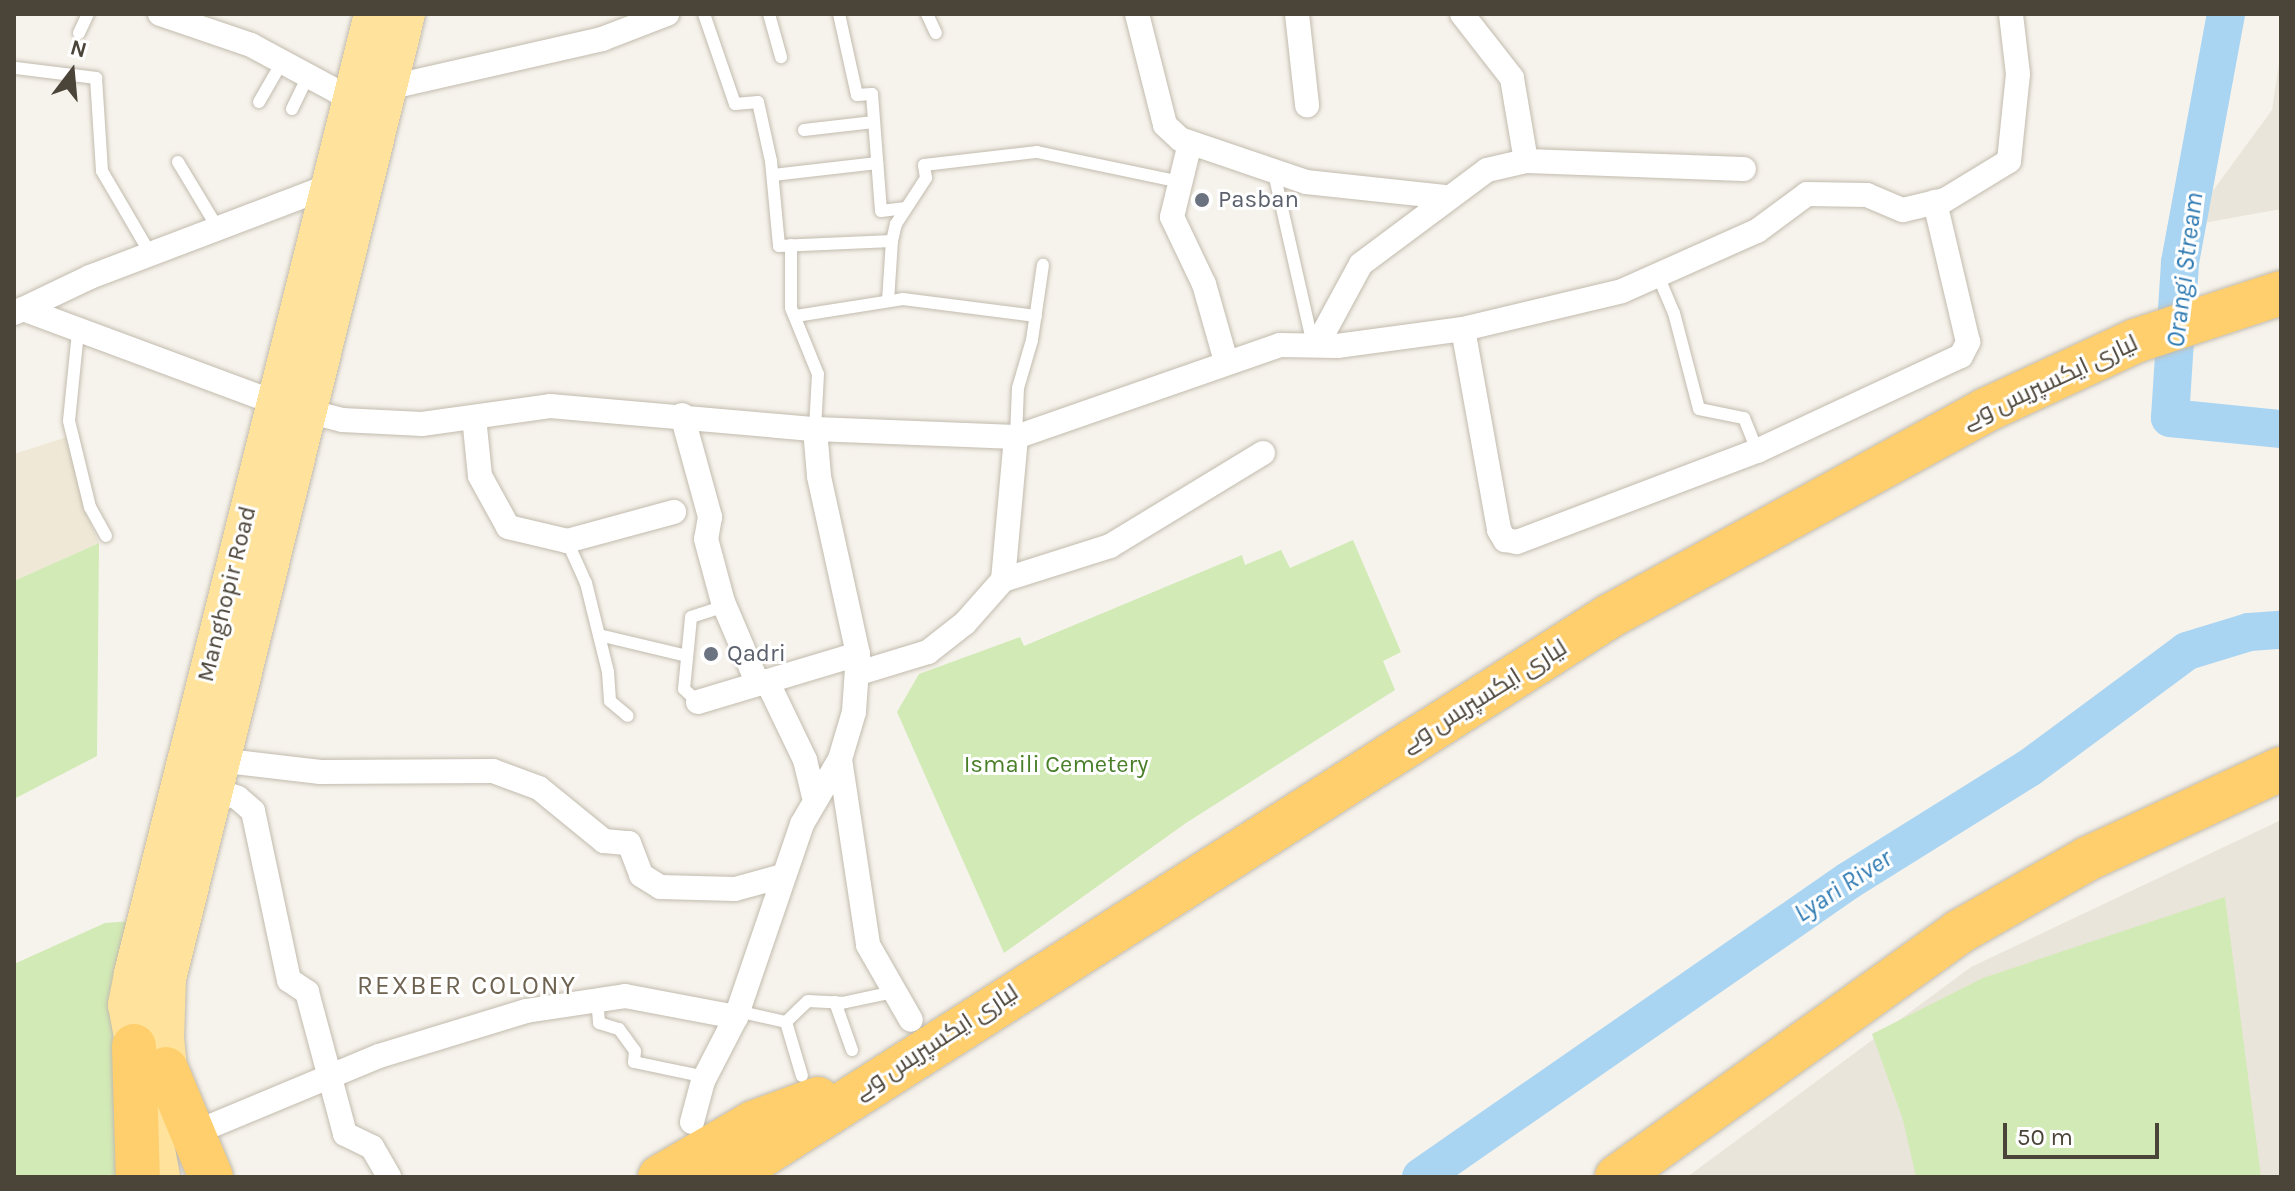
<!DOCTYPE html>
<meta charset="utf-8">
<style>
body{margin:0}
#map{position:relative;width:2295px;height:1191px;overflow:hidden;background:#f6f3ec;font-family:Karla,Cairo,sans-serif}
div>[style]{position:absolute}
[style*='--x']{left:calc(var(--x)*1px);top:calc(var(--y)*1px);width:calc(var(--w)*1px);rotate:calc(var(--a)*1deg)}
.residential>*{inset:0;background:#eae5da}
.education>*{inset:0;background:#efe8d6}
.green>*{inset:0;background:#d2eab5}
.river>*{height:38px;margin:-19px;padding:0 19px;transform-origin:19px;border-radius:19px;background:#a9d4f2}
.roads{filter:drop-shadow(0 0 2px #c2bbae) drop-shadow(0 0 2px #c2bbae)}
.lane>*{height:12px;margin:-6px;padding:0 6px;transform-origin:6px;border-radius:6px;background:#fff}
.street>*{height:24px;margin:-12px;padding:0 12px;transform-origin:12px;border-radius:12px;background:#fff}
.primary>*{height:40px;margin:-20px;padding:0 20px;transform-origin:20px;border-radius:20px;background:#ffe39c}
.highway>*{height:44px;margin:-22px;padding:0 22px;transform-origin:22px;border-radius:22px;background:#ffcf6e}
.dots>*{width:22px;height:22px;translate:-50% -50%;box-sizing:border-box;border:4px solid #fff;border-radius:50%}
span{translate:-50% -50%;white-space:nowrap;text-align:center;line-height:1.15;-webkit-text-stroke:6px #fff;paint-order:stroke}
.worship-label{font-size:24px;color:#5b616d}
.left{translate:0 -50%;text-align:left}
.street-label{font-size:24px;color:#4b4439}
.park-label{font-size:24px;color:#4a7f2a}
.water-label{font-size:26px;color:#2e7ab2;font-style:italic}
.neighbourhood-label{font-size:26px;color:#6e6250;letter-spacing:2px}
.frame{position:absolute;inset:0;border:16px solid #4b4439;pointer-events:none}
.north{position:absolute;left:32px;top:32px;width:80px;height:80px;-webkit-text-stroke:6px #fff;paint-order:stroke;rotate:16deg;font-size:22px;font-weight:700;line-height:32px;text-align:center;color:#4b4439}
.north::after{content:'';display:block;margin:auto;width:28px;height:36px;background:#4b4439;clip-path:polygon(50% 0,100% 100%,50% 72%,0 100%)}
.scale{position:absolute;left:2003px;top:1123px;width:156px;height:36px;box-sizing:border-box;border:4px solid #4b4439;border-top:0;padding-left:10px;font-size:24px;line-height:28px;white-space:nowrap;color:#4b4439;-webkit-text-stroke:6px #fff;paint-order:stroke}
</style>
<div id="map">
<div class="residential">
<i style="clip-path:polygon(2281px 50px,2281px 209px,2187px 226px,2272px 110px)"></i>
<i style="clip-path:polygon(2281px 820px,2281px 1177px,1687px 1177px,1971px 967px)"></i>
</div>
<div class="education">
<i style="clip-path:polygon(67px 437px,85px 511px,99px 543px,14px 581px,14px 454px)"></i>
</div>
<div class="green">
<i style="clip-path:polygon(1353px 540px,1401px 652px,1383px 661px,1395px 690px,1186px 823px,1004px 953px,897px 712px,919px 674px,1020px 637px,1024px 646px,1242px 555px,1245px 565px,1281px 550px,1290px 568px)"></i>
<i style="clip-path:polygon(99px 543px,97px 756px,14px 799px,14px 581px)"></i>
<i style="clip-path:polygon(2225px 897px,2261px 1177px,1916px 1177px,1903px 1120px,1872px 1034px,1983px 978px)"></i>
<i style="clip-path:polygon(146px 920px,141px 1177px,14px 1177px,14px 964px,105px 923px)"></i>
</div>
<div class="river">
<i style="--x:2226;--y:14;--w:253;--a:100.5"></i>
<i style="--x:2180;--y:263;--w:155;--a:93.7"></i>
<i style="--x:2170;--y:418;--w:112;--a:5.7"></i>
<i style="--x:1421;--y:1177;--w:520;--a:-34.73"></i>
<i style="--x:1848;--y:881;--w:213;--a:-32"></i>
<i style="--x:2029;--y:768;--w:197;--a:-36.5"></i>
<i style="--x:2187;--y:651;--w:65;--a:-17"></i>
<i style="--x:2249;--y:632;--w:32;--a:-4"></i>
</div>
<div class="roads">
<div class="lane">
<i style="--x:704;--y:14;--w:95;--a:71"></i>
<i style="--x:735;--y:104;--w:23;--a:-5"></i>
<i style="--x:758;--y:102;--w:60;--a:77.6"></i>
<i style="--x:771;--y:161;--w:85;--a:84.6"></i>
<i style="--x:779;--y:246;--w:113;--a:-2.5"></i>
<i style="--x:769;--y:14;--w:45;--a:74.4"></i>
<i style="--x:839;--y:14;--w:83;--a:77.5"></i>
<i style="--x:857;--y:95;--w:15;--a:-4"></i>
<i style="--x:872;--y:94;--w:117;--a:85.6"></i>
<i style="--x:881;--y:211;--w:25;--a:-7"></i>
<i style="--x:927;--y:14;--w:21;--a:65"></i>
<i style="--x:79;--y:33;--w:21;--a:-65"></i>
<i style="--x:16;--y:68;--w:81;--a:7.1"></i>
<i style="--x:96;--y:78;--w:93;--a:86.3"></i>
<i style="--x:102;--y:171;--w:95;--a:59.7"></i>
<i style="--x:259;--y:102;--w:46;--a:-60.1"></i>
<i style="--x:292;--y:109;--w:37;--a:-64"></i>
<i style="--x:804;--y:130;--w:70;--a:-6.5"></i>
<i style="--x:178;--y:162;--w:76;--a:59"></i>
<i style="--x:1274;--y:173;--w:176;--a:77.2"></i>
<i style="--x:773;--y:175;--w:105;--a:-6.6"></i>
<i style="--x:791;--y:245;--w:63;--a:90"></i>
<i style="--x:791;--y:308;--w:71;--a:67.8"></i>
<i style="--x:818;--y:374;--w:55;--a:93.1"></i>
<i style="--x:1659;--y:278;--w:38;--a:67"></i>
<i style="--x:1674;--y:313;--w:99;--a:75.4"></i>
<i style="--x:1699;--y:409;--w:46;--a:11.3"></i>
<i style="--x:1744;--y:418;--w:35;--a:68"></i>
<i style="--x:888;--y:301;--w:60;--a:-86.2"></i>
<i style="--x:892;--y:241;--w:17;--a:-77"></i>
<i style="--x:896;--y:224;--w:55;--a:-56.9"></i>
<i style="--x:926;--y:178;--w:13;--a:-99"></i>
<i style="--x:924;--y:165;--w:114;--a:-6.6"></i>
<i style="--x:1037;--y:152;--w:146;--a:11.8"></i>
<i style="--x:796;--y:316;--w:108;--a:-9"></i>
<i style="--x:903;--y:299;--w:134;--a:7.3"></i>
<i style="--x:78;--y:332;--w:89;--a:95.8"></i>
<i style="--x:69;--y:421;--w:89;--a:76.3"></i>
<i style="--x:90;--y:507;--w:33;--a:61"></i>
<i style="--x:1016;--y:437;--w:49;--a:-87.7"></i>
<i style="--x:1018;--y:388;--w:50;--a:-73.7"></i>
<i style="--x:1032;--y:340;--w:76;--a:-81.7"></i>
<i style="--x:567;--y:541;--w:46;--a:65.7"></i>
<i style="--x:586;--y:583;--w:92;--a:76.1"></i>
<i style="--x:608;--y:672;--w:29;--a:86"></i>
<i style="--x:610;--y:701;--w:23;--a:40"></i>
<i style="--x:599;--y:635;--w:90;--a:13.4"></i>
<i style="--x:698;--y:702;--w:19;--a:-137"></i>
<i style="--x:684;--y:689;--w:72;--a:-84.4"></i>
<i style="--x:691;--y:617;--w:35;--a:-18"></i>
<i style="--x:597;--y:999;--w:24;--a:85"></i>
<i style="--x:599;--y:1023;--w:21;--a:17"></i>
<i style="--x:619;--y:1029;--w:27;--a:54"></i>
<i style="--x:635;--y:1051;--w:11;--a:95"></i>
<i style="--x:634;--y:1062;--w:74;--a:11.8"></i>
<i style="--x:835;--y:1002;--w:51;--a:70.5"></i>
<i style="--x:737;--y:1011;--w:50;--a:12.7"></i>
<i style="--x:786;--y:1022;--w:30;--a:-44"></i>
<i style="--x:808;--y:1001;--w:34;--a:3"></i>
<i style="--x:842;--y:1003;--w:52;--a:-12.2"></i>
<i style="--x:786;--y:1022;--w:56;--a:73.5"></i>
</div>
<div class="street">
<i style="--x:160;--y:14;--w:96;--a:18.8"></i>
<i style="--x:251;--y:45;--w:116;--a:28.3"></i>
<i style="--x:1137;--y:14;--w:114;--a:75.8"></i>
<i style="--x:1165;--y:125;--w:21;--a:43"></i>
<i style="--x:1180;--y:139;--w:133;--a:18.8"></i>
<i style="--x:1306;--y:182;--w:142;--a:6.1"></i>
<i style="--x:1297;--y:14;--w:92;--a:83.7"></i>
<i style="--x:387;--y:88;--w:221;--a:-12.8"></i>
<i style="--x:602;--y:39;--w:70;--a:-21"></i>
<i style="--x:1190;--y:143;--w:76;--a:103.7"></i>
<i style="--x:1172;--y:217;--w:74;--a:64.5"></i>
<i style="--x:1204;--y:284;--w:80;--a:74.1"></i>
<i style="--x:1526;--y:161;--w:218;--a:2.1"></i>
<i style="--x:23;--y:309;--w:74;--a:-25.5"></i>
<i style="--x:90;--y:277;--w:256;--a:-20.8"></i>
<i style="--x:14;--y:313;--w:10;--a:-24"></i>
<i style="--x:23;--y:309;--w:270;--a:20.4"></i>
<i style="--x:276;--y:403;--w:68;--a:14.4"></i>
<i style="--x:342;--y:420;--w:80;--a:2.9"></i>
<i style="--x:422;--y:424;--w:129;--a:-8"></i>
<i style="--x:550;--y:406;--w:266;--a:5"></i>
<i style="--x:815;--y:429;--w:201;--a:2.3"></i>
<i style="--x:1016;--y:437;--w:280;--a:-19.2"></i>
<i style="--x:1280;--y:345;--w:57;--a:1"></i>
<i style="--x:1337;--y:346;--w:127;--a:-7.7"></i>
<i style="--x:1463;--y:329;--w:163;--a:-13.4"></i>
<i style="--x:1622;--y:291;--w:148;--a:-24"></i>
<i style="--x:1757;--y:231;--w:62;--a:-36.5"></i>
<i style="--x:1807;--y:194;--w:60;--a:1"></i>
<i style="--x:1867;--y:195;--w:39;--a:23"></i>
<i style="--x:1903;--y:210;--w:43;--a:-13.4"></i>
<i style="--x:1945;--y:200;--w:75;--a:-31.4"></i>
<i style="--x:2009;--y:161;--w:87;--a:-84.1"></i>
<i style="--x:2018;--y:74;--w:60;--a:-96.7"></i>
<i style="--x:1463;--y:329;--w:204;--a:79.8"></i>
<i style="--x:1499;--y:530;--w:12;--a:59"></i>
<i style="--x:1505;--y:540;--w:12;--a:9"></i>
<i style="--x:1517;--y:542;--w:257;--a:-20.8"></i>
<i style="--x:1757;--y:451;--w:225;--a:-25"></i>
<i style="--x:1961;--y:356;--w:16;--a:-63"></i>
<i style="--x:1968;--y:342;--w:144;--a:-103.3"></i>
<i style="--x:1317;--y:345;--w:92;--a:-61.5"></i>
<i style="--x:1361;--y:264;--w:157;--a:-36.7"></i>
<i style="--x:1487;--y:170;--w:40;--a:-13"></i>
<i style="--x:1526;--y:161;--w:84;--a:-99.6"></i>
<i style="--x:1512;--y:78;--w:81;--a:-128"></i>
<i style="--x:682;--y:415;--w:106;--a:74.6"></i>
<i style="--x:710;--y:517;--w:22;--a:100"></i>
<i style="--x:706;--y:539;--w:65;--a:74.9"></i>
<i style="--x:723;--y:602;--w:89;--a:66.9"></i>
<i style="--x:474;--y:417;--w:59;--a:84.2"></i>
<i style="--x:480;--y:476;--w:58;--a:61.2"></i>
<i style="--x:508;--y:527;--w:61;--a:13.3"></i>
<i style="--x:567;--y:541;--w:111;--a:-15.2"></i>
<i style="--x:1003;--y:580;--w:112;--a:-17.6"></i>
<i style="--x:1110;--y:546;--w:179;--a:-31.3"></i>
<i style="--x:859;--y:673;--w:72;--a:-16.9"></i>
<i style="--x:928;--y:652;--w:47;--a:-38.1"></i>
<i style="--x:965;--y:623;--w:57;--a:-48.5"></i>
<i style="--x:1003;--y:580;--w:144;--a:-84.8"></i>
<i style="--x:767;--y:681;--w:88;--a:64.3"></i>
<i style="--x:805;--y:760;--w:42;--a:76.3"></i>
<i style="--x:698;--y:702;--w:167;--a:-16.7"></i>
<i style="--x:840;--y:759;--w:188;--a:81.4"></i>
<i style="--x:868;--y:945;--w:86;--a:60.2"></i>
<i style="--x:218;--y:760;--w:103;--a:6.7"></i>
<i style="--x:320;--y:772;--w:173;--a:-0.3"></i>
<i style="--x:493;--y:771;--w:49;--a:20.3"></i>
<i style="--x:539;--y:788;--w:84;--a:39.2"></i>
<i style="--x:604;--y:841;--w:25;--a:5"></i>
<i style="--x:629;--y:843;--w:34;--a:69"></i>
<i style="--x:641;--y:875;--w:22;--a:32"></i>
<i style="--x:660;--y:887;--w:75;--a:1.5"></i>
<i style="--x:735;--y:889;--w:50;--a:-15.2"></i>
<i style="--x:211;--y:789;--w:28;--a:18"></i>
<i style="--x:238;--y:798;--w:20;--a:41"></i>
<i style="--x:253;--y:811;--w:173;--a:78"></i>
<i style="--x:289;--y:980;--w:22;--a:34"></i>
<i style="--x:307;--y:992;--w:147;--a:75"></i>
<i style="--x:345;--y:1134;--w:30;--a:26"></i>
<i style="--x:372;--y:1147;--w:34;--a:60"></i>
<i style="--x:692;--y:1122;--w:42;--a:-75"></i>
<i style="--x:703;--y:1081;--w:72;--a:-62.7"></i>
<i style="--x:736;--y:1017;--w:204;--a:-71.1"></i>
<i style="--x:802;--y:824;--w:75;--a:-59.7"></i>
<i style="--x:840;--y:759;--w:49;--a:-73.4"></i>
<i style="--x:854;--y:712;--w:58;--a:-86.1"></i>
<i style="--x:858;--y:654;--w:182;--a:-102.4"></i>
<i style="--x:819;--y:476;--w:47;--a:-94.9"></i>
<i style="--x:194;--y:1133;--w:200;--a:-22.6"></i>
<i style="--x:379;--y:1056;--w:154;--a:-17"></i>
<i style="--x:526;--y:1011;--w:100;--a:-8.6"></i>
<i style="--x:625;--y:996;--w:113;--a:10.7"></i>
</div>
<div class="primary">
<i style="--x:170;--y:1100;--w:62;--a:-95.5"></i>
<i style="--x:164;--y:1038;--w:59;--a:-88.1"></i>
<i style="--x:166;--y:979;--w:994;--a:-76.09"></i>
<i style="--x:160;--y:1177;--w:175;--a:-100.5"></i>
<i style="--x:128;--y:1005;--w:32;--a:-79"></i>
<i style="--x:134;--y:974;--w:990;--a:-75.96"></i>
</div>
<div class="highway">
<i style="--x:134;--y:1046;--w:131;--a:88.3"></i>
<i style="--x:166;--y:1069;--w:117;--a:67.4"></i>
<i style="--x:660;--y:1177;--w:108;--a:-30.1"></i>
<i style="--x:753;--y:1123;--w:69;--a:-20.3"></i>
<i style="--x:728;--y:1177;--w:1045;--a:-32.46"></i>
<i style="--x:1610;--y:616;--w:429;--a:-28.7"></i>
<i style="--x:1986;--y:410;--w:164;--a:-24.8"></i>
<i style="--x:2135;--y:341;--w:154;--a:-18.2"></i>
<i style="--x:1617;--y:1177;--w:421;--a:-35.6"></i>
<i style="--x:1959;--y:932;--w:147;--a:-29.7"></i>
<i style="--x:2087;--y:859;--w:214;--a:-24.9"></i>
</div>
</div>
<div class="dots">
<i style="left:1202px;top:200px;background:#6b7280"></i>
<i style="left:711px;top:654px;background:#6b7280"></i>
</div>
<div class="worship-label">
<span class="left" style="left:1218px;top:200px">Pasban</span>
<span class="left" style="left:727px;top:654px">Qadri</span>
</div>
<div class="street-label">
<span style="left:2050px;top:382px;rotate:-25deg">لیاری ایکسپریس وے</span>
<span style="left:227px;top:594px;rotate:-76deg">Manghopir Road</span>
<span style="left:1484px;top:696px;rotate:-32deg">لیاری ایکسپریس وے</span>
<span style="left:936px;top:1042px;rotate:-33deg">لیاری ایکسپریس وے</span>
</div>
<div class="park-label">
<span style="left:1056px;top:765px">Ismaili Cemetery</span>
</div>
<div class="water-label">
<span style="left:2185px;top:270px;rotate:-83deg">Orangi Stream</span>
<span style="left:1843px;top:886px;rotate:-33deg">Lyari River</span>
</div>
<div class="neighbourhood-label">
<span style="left:467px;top:986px">REXBER COLONY</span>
</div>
<div class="frame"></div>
<div class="north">N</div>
<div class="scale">50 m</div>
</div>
